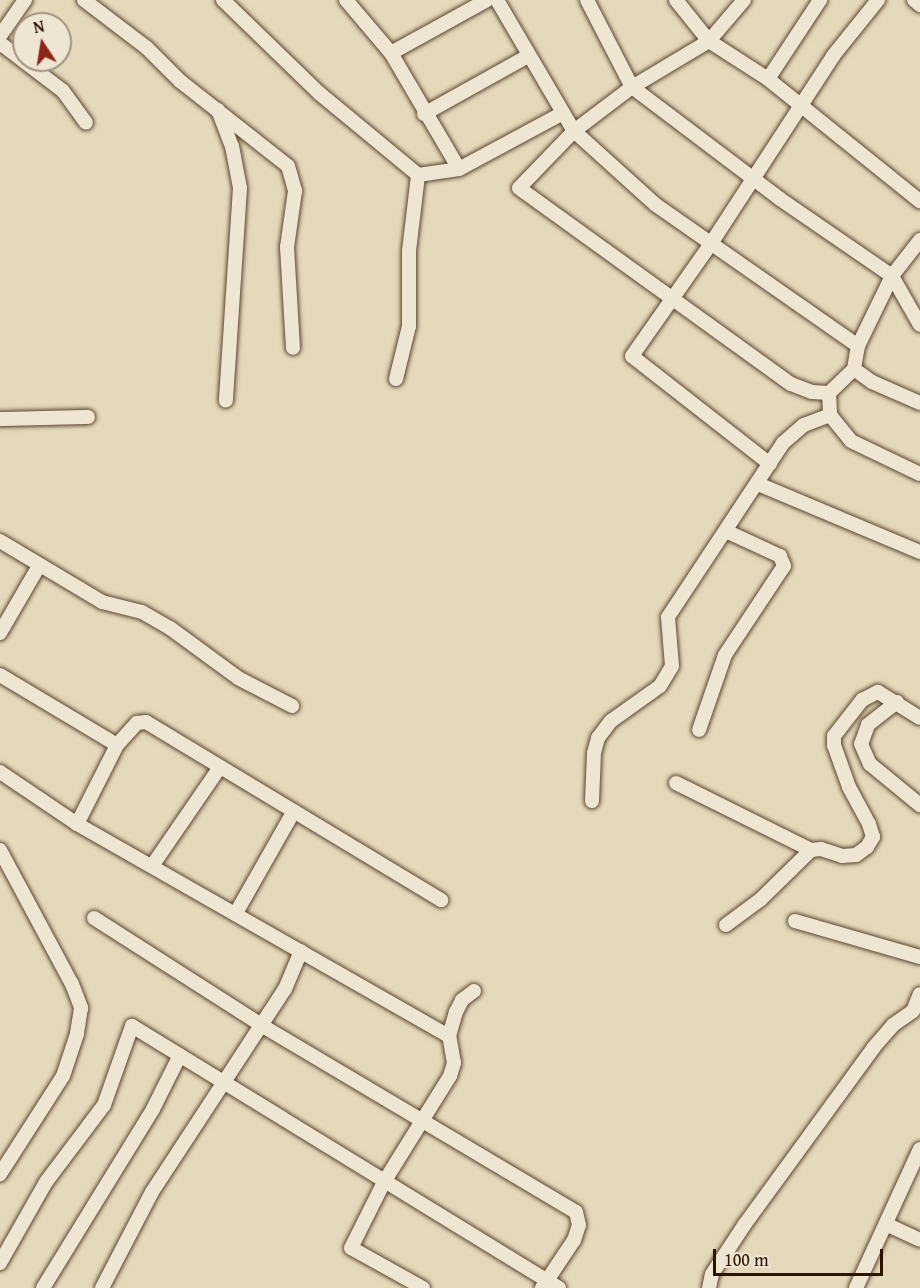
<!DOCTYPE html>
<style>
body{margin:0}
#map{position:relative;width:920px;height:1288px;overflow:hidden;background:#e5d9bb;font-family:"Gentium Book Plus",serif}
div>[style]{position:absolute}
[style*='--x']{left:calc(var(--x)*1px);top:calc(var(--y)*1px);width:calc(var(--w)*1px);rotate:calc(var(--a)*1deg)}
.roads{filter:drop-shadow(0 0 2px #5a442f) drop-shadow(0 0 2px #5a442f)}
.minor>*{height:14px;margin:-7px;padding:0 7px;transform-origin:7px;border-radius:7px;background:#eee6d3}
span{translate:-50% -50%;white-space:nowrap;text-align:center;line-height:1.15;-webkit-text-stroke:6px #eee6d3;paint-order:stroke}
.north{position:absolute;left:12px;top:12px;width:60px;height:60px;box-sizing:border-box;background:#eee6d3;border:2px solid #a0927f;border-radius:50%;rotate:348deg;font-size:16px;font-weight:700;line-height:24px;text-align:center;color:#2c1300}
.north::after{content:'';display:block;margin:auto;width:21px;height:27px;background:#8f2418;clip-path:polygon(50% 0,100% 100%,50% 72%,0 100%)}
.scale{position:absolute;left:713px;top:1249px;width:170px;height:27px;box-sizing:border-box;border:3px solid #2c1300;border-top:0;padding-left:8px;font-size:18px;line-height:21px;white-space:nowrap;color:#2c1300;-webkit-text-stroke:4px #eee6d3;paint-order:stroke}
</style>
<div id="map">
<div class="roads">
<div class="minor">
<i style="--x:84;--y:0;--w:79;--a:37.3"></i>
<i style="--x:147;--y:48;--w:47;--a:45"></i>
<i style="--x:180;--y:81;--w:137;--a:38.2"></i>
<i style="--x:288;--y:166;--w:26;--a:74"></i>
<i style="--x:295;--y:191;--w:57;--a:98.1"></i>
<i style="--x:287;--y:247;--w:101;--a:86.6"></i>
<i style="--x:223;--y:0;--w:134;--a:44.1"></i>
<i style="--x:319;--y:93;--w:129;--a:39.6"></i>
<i style="--x:418;--y:175;--w:41;--a:-8.3"></i>
<i style="--x:346;--y:0;--w:70;--a:49.7"></i>
<i style="--x:391;--y:53;--w:134;--a:59.6"></i>
<i style="--x:459;--y:169;--w:116;--a:-28.3"></i>
<i style="--x:497;--y:0;--w:152;--a:59.6"></i>
<i style="--x:574;--y:131;--w:110;--a:42.1"></i>
<i style="--x:656;--y:205;--w:246;--a:34.9"></i>
<i style="--x:587;--y:0;--w:98;--a:62.7"></i>
<i style="--x:632;--y:87;--w:186;--a:37.1"></i>
<i style="--x:780;--y:199;--w:136;--a:34.5"></i>
<i style="--x:892;--y:276;--w:56;--a:60.3"></i>
<i style="--x:676;--y:0;--w:53;--a:51.2"></i>
<i style="--x:709;--y:41;--w:70;--a:32.8"></i>
<i style="--x:768;--y:79;--w:195;--a:38.8"></i>
<i style="--x:744;--y:0;--w:54;--a:130.5"></i>
<i style="--x:709;--y:41;--w:90;--a:149.1"></i>
<i style="--x:632;--y:87;--w:73;--a:142.8"></i>
<i style="--x:574;--y:131;--w:79;--a:134"></i>
<i style="--x:519;--y:188;--w:335;--a:35.8"></i>
<i style="--x:791;--y:384;--w:22;--a:21"></i>
<i style="--x:812;--y:392;--w:17;--a:3"></i>
<i style="--x:914;--y:0;--w:8;--a:40"></i>
<i style="--x:0;--y:36;--w:44;--a:-55.2"></i>
<i style="--x:0;--y:43;--w:79;--a:37.3"></i>
<i style="--x:63;--y:91;--w:39;--a:54"></i>
<i style="--x:391;--y:53;--w:110;--a:-28.9"></i>
<i style="--x:768;--y:79;--w:95;--a:-56.6"></i>
<i style="--x:218;--y:110;--w:39;--a:69"></i>
<i style="--x:232;--y:146;--w:43;--a:79.2"></i>
<i style="--x:240;--y:188;--w:213;--a:93.8"></i>
<i style="--x:424;--y:114;--w:119;--a:-29.1"></i>
<i style="--x:920;--y:240;--w:46;--a:127.9"></i>
<i style="--x:892;--y:276;--w:78;--a:115.9"></i>
<i style="--x:858;--y:346;--w:23;--a:100"></i>
<i style="--x:854;--y:369;--w:35;--a:136"></i>
<i style="--x:829;--y:393;--w:22;--a:87"></i>
<i style="--x:830;--y:415;--w:33;--a:51"></i>
<i style="--x:851;--y:441;--w:76;--a:25.6"></i>
<i style="--x:854;--y:369;--w:22;--a:36"></i>
<i style="--x:872;--y:382;--w:52;--a:23.6"></i>
<i style="--x:396;--y:379;--w:55;--a:-76.2"></i>
<i style="--x:409;--y:326;--w:75;--a:-90"></i>
<i style="--x:409;--y:251;--w:77;--a:-83.2"></i>
<i style="--x:0;--y:419;--w:88;--a:-1.3"></i>
<i style="--x:770;--y:464;--w:175;--a:-142"></i>
<i style="--x:632;--y:356;--w:136;--a:-54.9"></i>
<i style="--x:710;--y:245;--w:225;--a:-56.9"></i>
<i style="--x:833;--y:56;--w:72;--a:-51.2"></i>
<i style="--x:758;--y:484;--w:176;--a:22.8"></i>
<i style="--x:0;--y:541;--w:119;--a:30.9"></i>
<i style="--x:102;--y:602;--w:41;--a:14"></i>
<i style="--x:142;--y:612;--w:32;--a:30"></i>
<i style="--x:170;--y:628;--w:84;--a:36.3"></i>
<i style="--x:238;--y:678;--w:61;--a:27.4"></i>
<i style="--x:0;--y:633;--w:78;--a:-59.8"></i>
<i style="--x:0;--y:675;--w:136;--a:30.9"></i>
<i style="--x:897;--y:702;--w:37;--a:142"></i>
<i style="--x:868;--y:725;--w:20;--a:110"></i>
<i style="--x:861;--y:744;--w:22;--a:66"></i>
<i style="--x:870;--y:764;--w:65;--a:39.4"></i>
<i style="--x:699;--y:730;--w:79;--a:-70.9"></i>
<i style="--x:725;--y:655;--w:107;--a:-56.5"></i>
<i style="--x:784;--y:566;--w:11;--a:-112"></i>
<i style="--x:780;--y:556;--w:60;--a:-155.2"></i>
<i style="--x:0;--y:772;--w:93;--a:34"></i>
<i style="--x:77;--y:824;--w:428;--a:29.7"></i>
<i style="--x:676;--y:783;--w:151;--a:26.4"></i>
<i style="--x:592;--y:801;--w:48;--a:-87.6"></i>
<i style="--x:594;--y:753;--w:16;--a:-75"></i>
<i style="--x:598;--y:738;--w:21;--a:-53"></i>
<i style="--x:611;--y:721;--w:60;--a:-35.5"></i>
<i style="--x:660;--y:686;--w:23;--a:-59"></i>
<i style="--x:672;--y:666;--w:49;--a:-94.7"></i>
<i style="--x:668;--y:617;--w:209;--a:-56.5"></i>
<i style="--x:783;--y:443;--w:28;--a:-41"></i>
<i style="--x:804;--y:425;--w:28;--a:-21"></i>
<i style="--x:77;--y:824;--w:89;--a:-63.1"></i>
<i style="--x:117;--y:745;--w:30;--a:-48"></i>
<i style="--x:137;--y:723;--w:9;--a:-6"></i>
<i style="--x:146;--y:722;--w:345;--a:31.1"></i>
<i style="--x:0;--y:850;--w:152;--a:61.8"></i>
<i style="--x:72;--y:984;--w:26;--a:69"></i>
<i style="--x:81;--y:1008;--w:26;--a:99"></i>
<i style="--x:77;--y:1034;--w:44;--a:108.4"></i>
<i style="--x:63;--y:1076;--w:117;--a:122.7"></i>
<i style="--x:152;--y:866;--w:120;--a:-55.5"></i>
<i style="--x:236;--y:913;--w:117;--a:-60.4"></i>
<i style="--x:94;--y:918;--w:198;--a:32.6"></i>
<i style="--x:261;--y:1025;--w:366;--a:30.7"></i>
<i style="--x:576;--y:1212;--w:13;--a:77"></i>
<i style="--x:579;--y:1225;--w:16;--a:108"></i>
<i style="--x:574;--y:1240;--w:58;--a:123.7"></i>
<i style="--x:795;--y:921;--w:130;--a:16.1"></i>
<i style="--x:726;--y:925;--w:44;--a:-36.6"></i>
<i style="--x:761;--y:899;--w:70;--a:-44.4"></i>
<i style="--x:811;--y:850;--w:10;--a:-6"></i>
<i style="--x:821;--y:849;--w:22;--a:18"></i>
<i style="--x:842;--y:856;--w:14;--a:-4"></i>
<i style="--x:856;--y:855;--w:14;--a:-36"></i>
<i style="--x:867;--y:847;--w:12;--a:-59"></i>
<i style="--x:873;--y:837;--w:14;--a:-107"></i>
<i style="--x:869;--y:824;--w:42;--a:-118.4"></i>
<i style="--x:849;--y:787;--w:45;--a:-109.7"></i>
<i style="--x:834;--y:745;--w:9;--a:-90"></i>
<i style="--x:834;--y:736;--w:46;--a:-52.1"></i>
<i style="--x:862;--y:700;--w:18;--a:-27"></i>
<i style="--x:878;--y:692;--w:49;--a:31.8"></i>
<i style="--x:888;--y:1225;--w:35;--a:25"></i>
<i style="--x:0;--y:1263;--w:93;--a:-60.4"></i>
<i style="--x:46;--y:1182;--w:96;--a:-53"></i>
<i style="--x:104;--y:1105;--w:84;--a:-70.5"></i>
<i style="--x:132;--y:1026;--w:501;--a:31.53"></i>
<i style="--x:43;--y:1288;--w:210;--a:-58.4"></i>
<i style="--x:153;--y:1109;--w:60;--a:-63.4"></i>
<i style="--x:102;--y:1288;--w:108;--a:-62.5"></i>
<i style="--x:152;--y:1192;--w:243;--a:-56.8"></i>
<i style="--x:285;--y:989;--w:41;--a:-67.2"></i>
<i style="--x:423;--y:1288;--w:82;--a:-150.9"></i>
<i style="--x:351;--y:1248;--w:74;--a:-63.4"></i>
<i style="--x:384;--y:1182;--w:125;--a:-58.1"></i>
<i style="--x:450;--y:1076;--w:14;--a:-73"></i>
<i style="--x:454;--y:1063;--w:27;--a:-100"></i>
<i style="--x:449;--y:1036;--w:25;--a:-74"></i>
<i style="--x:456;--y:1012;--w:13;--a:-63"></i>
<i style="--x:462;--y:1000;--w:15;--a:-37"></i>
<i style="--x:709;--y:1288;--w:14;--a:-78"></i>
<i style="--x:712;--y:1274;--w:60;--a:-56.6"></i>
<i style="--x:745;--y:1224;--w:219;--a:-53.9"></i>
<i style="--x:874;--y:1047;--w:29;--a:-49"></i>
<i style="--x:893;--y:1025;--w:24;--a:-35"></i>
<i style="--x:913;--y:1011;--w:18;--a:-68"></i>
<i style="--x:856;--y:1288;--w:153;--a:-65.3"></i>
</div>
</div>
<div class="north">N</div>
<div class="scale">100 m</div>
</div>
